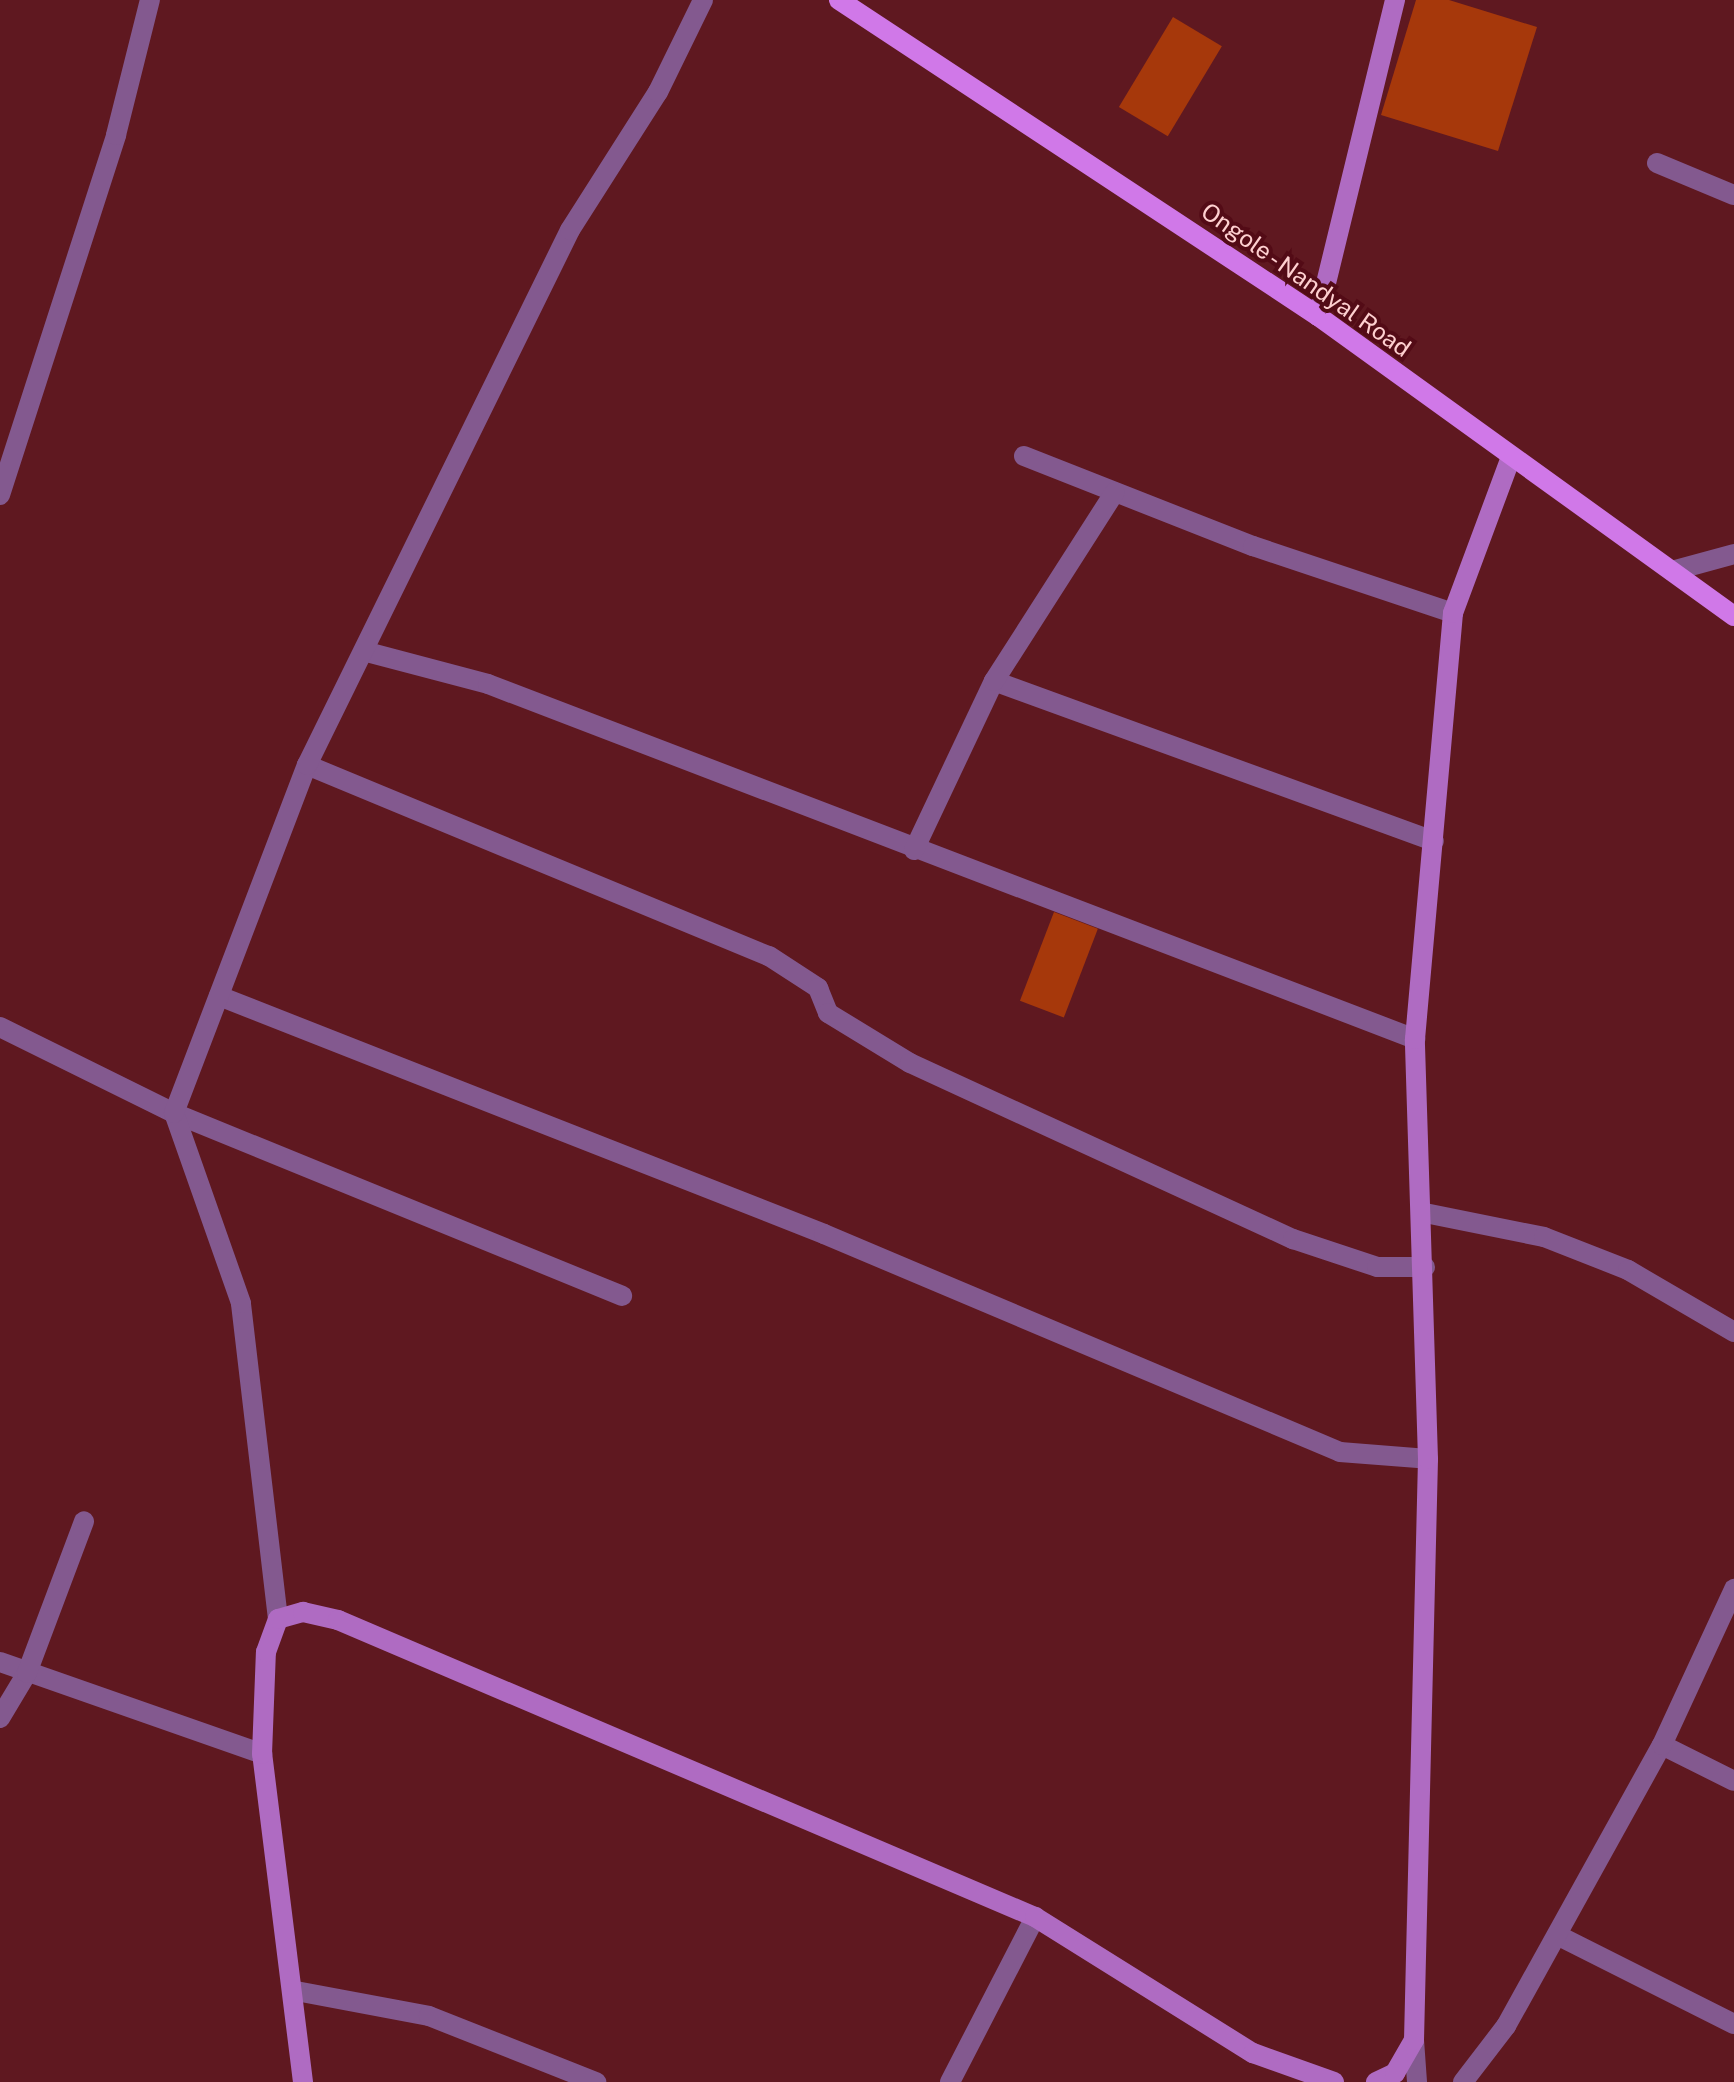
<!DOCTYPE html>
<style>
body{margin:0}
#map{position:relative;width:1734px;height:2082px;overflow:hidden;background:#5f1820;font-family:"Public Sans",sans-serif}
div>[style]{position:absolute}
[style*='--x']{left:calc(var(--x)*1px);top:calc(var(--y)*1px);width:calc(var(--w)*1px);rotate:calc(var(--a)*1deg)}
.building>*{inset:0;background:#a6380b;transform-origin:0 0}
.minor>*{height:20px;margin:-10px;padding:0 10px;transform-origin:10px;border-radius:10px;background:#83598f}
.secondary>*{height:20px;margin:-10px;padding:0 10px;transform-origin:10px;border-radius:10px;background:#af6bc2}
.primary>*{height:20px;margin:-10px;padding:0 10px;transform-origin:10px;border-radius:10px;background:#d078e8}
span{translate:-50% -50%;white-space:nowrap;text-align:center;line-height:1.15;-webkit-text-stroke:8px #530b16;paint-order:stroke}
.street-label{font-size:24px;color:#fed0d0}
</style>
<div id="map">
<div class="building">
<i style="clip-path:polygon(1416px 0,1449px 0,1537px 27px,1498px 151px,1381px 115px)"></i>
<i style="left:1173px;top:17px;width:57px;height:105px;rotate:31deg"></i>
<i style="left:1054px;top:912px;width:47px;height:95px;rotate:21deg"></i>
</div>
<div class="minor">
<i style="--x:1657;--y:163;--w:83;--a:22.6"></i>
<i style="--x:1024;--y:456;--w:246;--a:21.5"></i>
<i style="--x:1253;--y:546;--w:211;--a:18.5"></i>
<i style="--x:0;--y:495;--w:378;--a:-72.1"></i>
<i style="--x:116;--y:135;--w:139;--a:-75.9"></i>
<i style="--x:1672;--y:571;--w:64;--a:-15.3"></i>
<i style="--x:367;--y:652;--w:125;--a:14.8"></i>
<i style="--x:488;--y:684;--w:993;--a:20.95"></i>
<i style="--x:994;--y:681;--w:468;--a:20"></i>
<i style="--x:307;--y:765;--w:500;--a:22.5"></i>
<i style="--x:769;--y:956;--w:59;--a:33.1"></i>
<i style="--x:818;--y:988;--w:27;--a:68"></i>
<i style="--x:828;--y:1013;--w:96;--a:31.4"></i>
<i style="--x:910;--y:1063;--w:422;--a:24.7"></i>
<i style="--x:1293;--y:1239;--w:89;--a:18.4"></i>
<i style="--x:1377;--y:1267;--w:48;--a:0"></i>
<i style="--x:914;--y:850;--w:187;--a:-64.7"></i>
<i style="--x:994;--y:681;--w:224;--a:-57.4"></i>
<i style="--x:219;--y:996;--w:650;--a:21.47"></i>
<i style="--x:824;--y:1234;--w:560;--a:22.9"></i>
<i style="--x:1340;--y:1452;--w:88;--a:4.5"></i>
<i style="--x:0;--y:1027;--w:194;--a:26.3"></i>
<i style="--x:174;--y:1113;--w:484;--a:22.2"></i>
<i style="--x:1425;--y:1213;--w:121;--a:11.4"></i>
<i style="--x:1544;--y:1237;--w:90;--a:21.4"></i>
<i style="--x:1628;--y:1270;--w:123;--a:30.3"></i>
<i style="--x:278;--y:1619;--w:318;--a:-96.7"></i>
<i style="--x:241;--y:1303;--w:201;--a:-109.4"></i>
<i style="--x:174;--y:1113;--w:373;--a:-69.1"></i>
<i style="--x:307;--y:765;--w:596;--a:-63.82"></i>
<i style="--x:570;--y:230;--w:164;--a:-57.5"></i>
<i style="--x:658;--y:92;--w:102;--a:-63.9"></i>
<i style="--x:0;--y:1662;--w:278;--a:19.3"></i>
<i style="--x:0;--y:1718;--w:52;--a:-59"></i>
<i style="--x:27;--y:1673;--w:162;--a:-69.4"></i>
<i style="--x:1662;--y:1745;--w:80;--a:26.6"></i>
<i style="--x:1557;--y:1935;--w:198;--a:26.7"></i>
<i style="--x:296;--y:1991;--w:135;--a:10.6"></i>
<i style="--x:429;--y:2016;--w:180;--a:21.6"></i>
<i style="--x:1414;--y:2040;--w:42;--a:85.9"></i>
<i style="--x:950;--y:2082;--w:186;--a:-62.7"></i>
<i style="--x:1463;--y:2082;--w:71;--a:-52.5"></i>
<i style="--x:1506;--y:2026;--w:321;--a:-61"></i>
<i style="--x:1662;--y:1745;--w:172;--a:-65.2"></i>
</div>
<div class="secondary">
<i style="--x:1318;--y:316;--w:325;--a:-76.3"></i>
<i style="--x:303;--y:2082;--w:331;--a:-97.1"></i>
<i style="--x:262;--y:1754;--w:102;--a:-87.8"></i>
<i style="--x:266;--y:1652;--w:35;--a:-70"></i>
<i style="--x:278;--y:1619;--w:26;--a:-16"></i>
<i style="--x:303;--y:1612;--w:36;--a:13"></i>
<i style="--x:338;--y:1620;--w:758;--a:23.08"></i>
<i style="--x:1035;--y:1917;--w:257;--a:32"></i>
<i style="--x:1253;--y:2053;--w:86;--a:19.7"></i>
<i style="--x:1376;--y:2082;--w:21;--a:-25"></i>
<i style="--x:1395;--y:2073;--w:38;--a:-60"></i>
<i style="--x:1414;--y:2040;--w:581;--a:-88.62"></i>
<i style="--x:1428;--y:1459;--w:420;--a:-91.8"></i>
<i style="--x:1415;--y:1039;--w:428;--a:-84.9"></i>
<i style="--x:1453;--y:613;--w:163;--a:-69.6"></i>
</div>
<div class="primary">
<i style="--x:839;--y:0;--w:574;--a:33.41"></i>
<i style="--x:1318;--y:316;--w:513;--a:35.8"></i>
</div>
<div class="street-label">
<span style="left:1306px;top:280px;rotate:35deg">Ongole - Nandyal Road</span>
</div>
</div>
